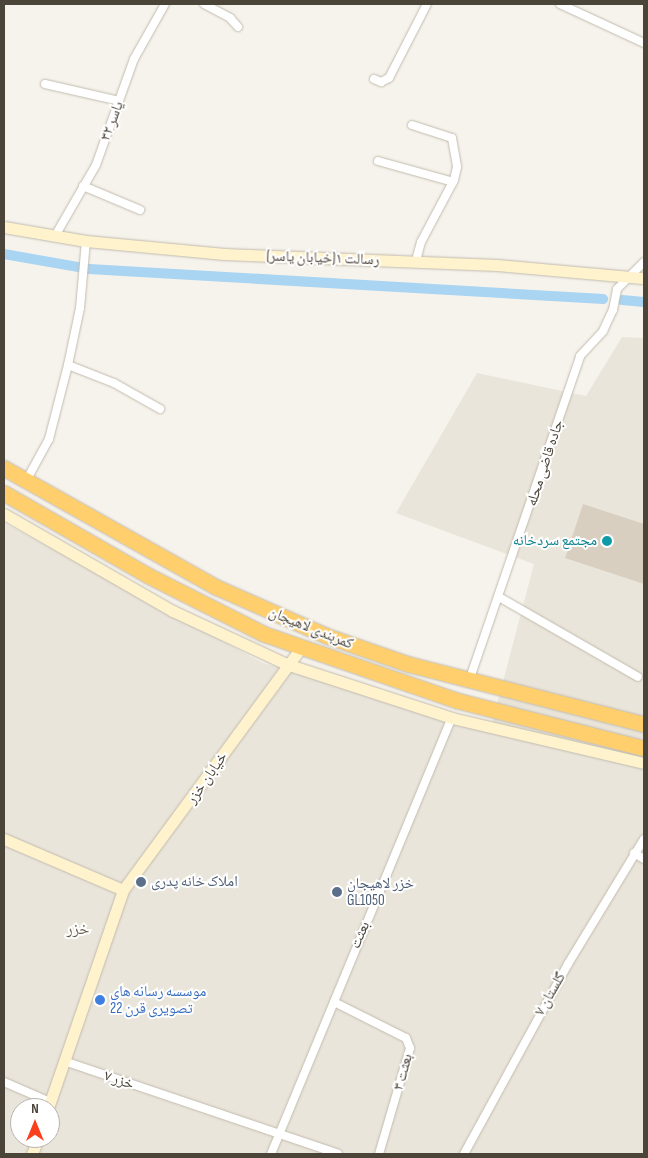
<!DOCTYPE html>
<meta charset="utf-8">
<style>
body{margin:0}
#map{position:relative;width:648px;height:1158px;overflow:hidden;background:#f6f3ec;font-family:"Sofia Sans Condensed","Noto Naskh Arabic",sans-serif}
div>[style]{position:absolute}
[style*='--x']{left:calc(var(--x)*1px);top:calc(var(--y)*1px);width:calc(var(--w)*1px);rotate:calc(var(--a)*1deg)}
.residential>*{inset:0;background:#eae5da}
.canal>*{height:10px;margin:-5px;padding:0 5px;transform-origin:5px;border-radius:5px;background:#a9d4f2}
.building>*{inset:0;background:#d8cfc1}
.roads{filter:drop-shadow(0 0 1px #c2bbae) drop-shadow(0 0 1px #c2bbae)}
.street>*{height:8px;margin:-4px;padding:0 4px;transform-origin:4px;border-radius:4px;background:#fff}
.secondary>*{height:11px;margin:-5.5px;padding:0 5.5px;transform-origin:5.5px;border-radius:5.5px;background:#fff3cd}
.highway>*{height:15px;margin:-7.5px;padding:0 7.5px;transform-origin:7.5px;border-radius:7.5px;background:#ffcf6e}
.dots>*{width:14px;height:14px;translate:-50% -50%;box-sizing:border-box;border:2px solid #fff;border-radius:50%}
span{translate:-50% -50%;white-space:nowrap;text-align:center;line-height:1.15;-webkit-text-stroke:4px #fff;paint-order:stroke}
.street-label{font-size:15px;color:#4b4439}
.culture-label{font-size:15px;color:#0d838f}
.right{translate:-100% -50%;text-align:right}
.service-label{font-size:15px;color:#4e5e75}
.left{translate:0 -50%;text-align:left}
.shop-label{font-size:15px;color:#366cbe}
.neighbourhood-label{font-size:16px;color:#6e6250}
.frame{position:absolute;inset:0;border:5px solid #4b4439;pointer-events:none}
.north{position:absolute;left:10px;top:1098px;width:50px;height:50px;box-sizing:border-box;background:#fff;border:1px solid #b7b4b0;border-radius:50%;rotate:0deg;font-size:14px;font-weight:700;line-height:20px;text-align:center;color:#4b4439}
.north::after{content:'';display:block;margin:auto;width:18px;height:22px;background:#fc3f1d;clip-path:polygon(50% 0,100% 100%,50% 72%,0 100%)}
</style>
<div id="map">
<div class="residential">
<i style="clip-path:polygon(evenodd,622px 337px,644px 338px,644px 1154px,4px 1154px,4px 523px,263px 663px,491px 727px,534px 564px,396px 513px,477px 373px,586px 396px,622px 337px,20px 1108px,50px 1108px,50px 1138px,20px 1138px,20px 1108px)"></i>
</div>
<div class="canal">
<i style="--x:4;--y:254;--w:86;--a:10"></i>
<i style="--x:89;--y:269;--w:515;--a:3.34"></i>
<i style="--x:622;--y:300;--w:22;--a:5"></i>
</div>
<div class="building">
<i style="clip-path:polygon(583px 504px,644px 524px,644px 584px,565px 558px)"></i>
</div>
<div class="roads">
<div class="street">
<i style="--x:204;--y:4;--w:30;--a:28"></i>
<i style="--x:230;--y:18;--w:12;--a:48"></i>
<i style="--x:560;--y:4;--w:93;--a:24.9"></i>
<i style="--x:374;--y:79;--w:8;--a:23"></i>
<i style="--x:381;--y:82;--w:9;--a:-27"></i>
<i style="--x:389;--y:78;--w:83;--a:-62.8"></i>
<i style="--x:45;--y:84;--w:76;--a:12.9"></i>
<i style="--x:412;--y:125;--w:42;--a:18"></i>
<i style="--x:452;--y:138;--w:29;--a:80"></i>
<i style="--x:457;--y:167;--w:13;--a:103"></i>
<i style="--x:454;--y:180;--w:70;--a:118"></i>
<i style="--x:421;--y:242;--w:20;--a:105"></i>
<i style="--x:378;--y:161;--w:78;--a:15.6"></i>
<i style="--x:83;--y:186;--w:62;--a:22.8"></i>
<i style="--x:55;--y:236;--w:82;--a:-60"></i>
<i style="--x:96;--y:165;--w:113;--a:-70.3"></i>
<i style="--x:134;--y:59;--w:63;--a:-60.6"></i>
<i style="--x:68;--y:365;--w:49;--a:21.4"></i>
<i style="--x:114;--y:383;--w:53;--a:29.5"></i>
<i style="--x:26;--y:481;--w:48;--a:-61.3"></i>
<i style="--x:49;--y:439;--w:76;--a:-75.6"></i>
<i style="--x:68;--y:365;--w:58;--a:-78.1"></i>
<i style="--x:80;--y:308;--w:67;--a:-84.9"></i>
<i style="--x:499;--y:597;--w:160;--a:29.9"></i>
<i style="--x:469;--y:681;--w:343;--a:-71.1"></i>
<i style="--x:580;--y:356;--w:34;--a:-47"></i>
<i style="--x:603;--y:331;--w:23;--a:-65"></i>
<i style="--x:613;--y:310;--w:21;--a:-79"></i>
<i style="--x:617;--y:289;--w:38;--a:-45"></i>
<i style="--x:634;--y:853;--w:12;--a:31"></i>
<i style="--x:334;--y:1002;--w:80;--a:26.6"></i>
<i style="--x:406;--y:1038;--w:11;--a:68"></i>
<i style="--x:410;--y:1048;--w:110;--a:106.3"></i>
<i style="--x:64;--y:1061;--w:289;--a:18.7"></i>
<i style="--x:4;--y:1082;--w:50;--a:23.5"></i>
<i style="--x:271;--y:1154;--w:472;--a:-67.5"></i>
<i style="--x:464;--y:1154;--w:217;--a:-61.3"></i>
<i style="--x:568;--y:964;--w:146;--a:-58.7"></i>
</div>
<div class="secondary">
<i style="--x:4;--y:227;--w:83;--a:9.7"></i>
<i style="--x:86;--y:241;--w:139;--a:5.4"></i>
<i style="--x:224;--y:254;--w:273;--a:2.3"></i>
<i style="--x:497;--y:265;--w:148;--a:5.1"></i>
<i style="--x:4;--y:514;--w:195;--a:29.9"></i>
<i style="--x:173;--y:611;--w:128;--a:25"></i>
<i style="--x:289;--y:665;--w:171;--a:18"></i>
<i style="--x:452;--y:718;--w:197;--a:13.2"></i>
<i style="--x:4;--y:839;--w:129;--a:23.2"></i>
<i style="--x:48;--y:1108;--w:231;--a:-71"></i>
<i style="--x:123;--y:890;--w:300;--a:-53.7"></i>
<i style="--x:32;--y:1154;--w:17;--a:-69"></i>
</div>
<div class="highway">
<i style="--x:4;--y:468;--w:243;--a:29.3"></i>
<i style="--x:216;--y:587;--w:121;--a:23.8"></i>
<i style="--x:327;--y:636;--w:86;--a:19.1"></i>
<i style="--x:408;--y:664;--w:244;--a:14.3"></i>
<i style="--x:4;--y:493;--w:165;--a:29.8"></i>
<i style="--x:147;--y:575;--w:131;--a:26.8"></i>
<i style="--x:264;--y:634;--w:206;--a:19"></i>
<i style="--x:459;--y:701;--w:191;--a:14.3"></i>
</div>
</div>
<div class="dots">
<i style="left:607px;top:541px;background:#0f9aa8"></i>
<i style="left:141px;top:882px;background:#5c6f8a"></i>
<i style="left:337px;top:892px;background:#5c6f8a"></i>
<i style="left:100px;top:1000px;background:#3f7fe0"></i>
</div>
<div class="street-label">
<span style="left:112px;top:121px;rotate:-70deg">یاسر ۳۲</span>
<span style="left:323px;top:258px;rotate:2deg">رسالت ۱(خیابان یاسر)</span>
<span style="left:545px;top:463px;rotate:-72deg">جاده قاضی محله</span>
<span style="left:311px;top:628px;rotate:22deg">کمربندی لاهیجان</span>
<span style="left:207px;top:778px;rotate:-55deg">خیابان خزر</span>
<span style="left:360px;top:935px;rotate:-67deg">بعثت</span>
<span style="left:550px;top:994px;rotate:-60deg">گلستان ۷</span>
<span style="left:403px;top:1072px;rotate:-75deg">بعثت ۳</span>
<span style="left:119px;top:1080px;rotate:19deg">خزر ۷</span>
</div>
<div class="culture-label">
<span class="right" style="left:597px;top:541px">مجتمع سردخانه</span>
</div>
<div class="service-label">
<span class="left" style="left:151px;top:882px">املاک خانه پدری</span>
<span class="left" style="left:347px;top:892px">خزر لاهیجان<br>GL1050</span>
</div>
<div class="shop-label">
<span class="left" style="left:110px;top:1000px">موسسه رسانه های<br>تصویری قرن 22</span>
</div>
<div class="neighbourhood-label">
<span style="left:78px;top:930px">خزر</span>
</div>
<div class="frame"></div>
<div class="north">N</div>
</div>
